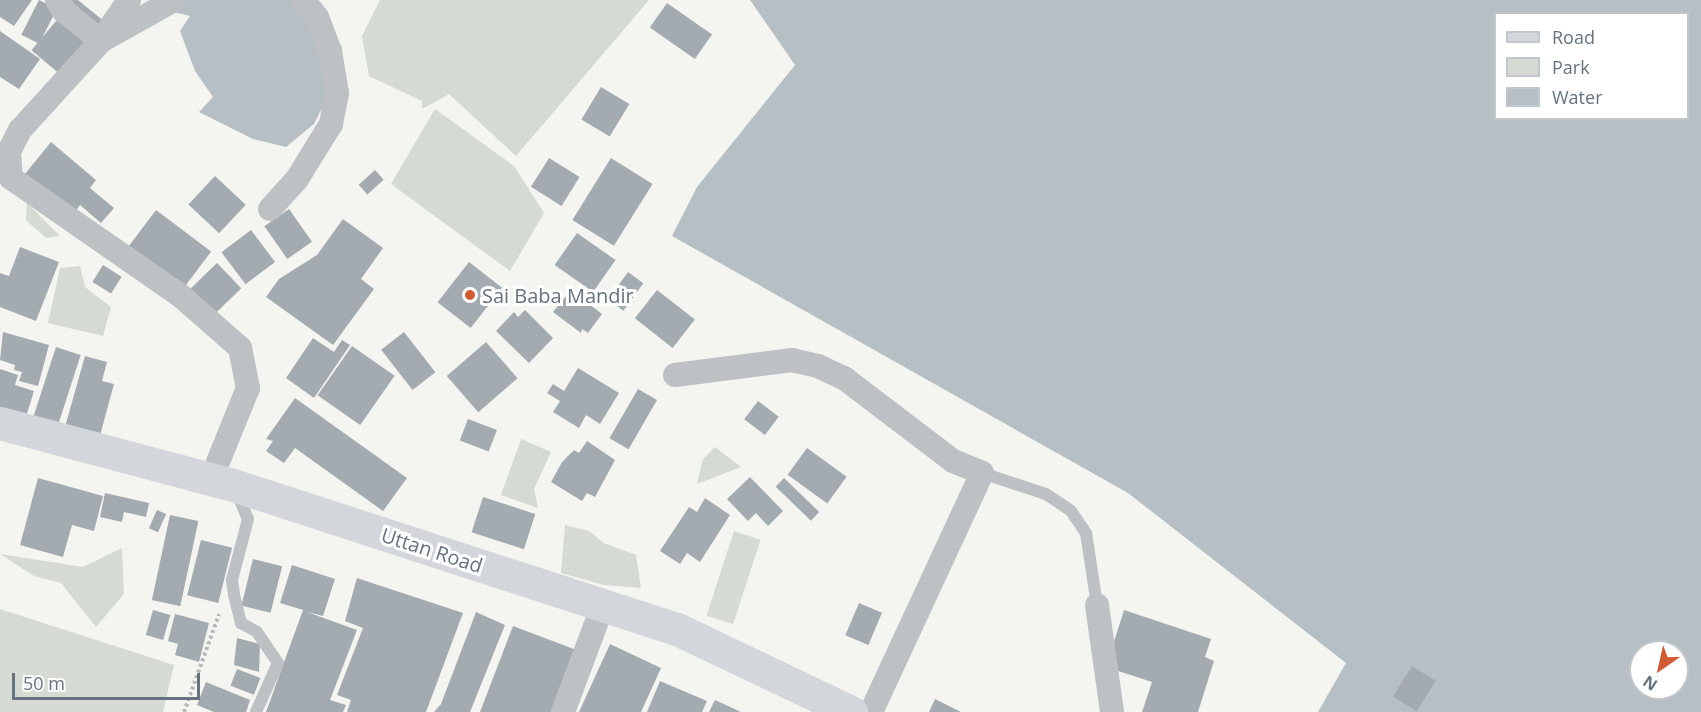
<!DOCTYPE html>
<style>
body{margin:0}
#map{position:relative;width:1701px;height:712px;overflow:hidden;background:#f4f4f0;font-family:"Open Sans",sans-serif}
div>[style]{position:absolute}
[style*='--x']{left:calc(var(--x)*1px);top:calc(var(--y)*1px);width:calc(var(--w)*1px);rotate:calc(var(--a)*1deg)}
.green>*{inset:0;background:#d5dad2;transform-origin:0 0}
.water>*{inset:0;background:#b6c0c4}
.building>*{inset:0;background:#a4abb0;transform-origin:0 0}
.path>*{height:4px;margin-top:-2px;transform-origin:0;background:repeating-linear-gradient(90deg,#b7babc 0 3px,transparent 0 6px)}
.service>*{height:12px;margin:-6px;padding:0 6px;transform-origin:6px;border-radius:6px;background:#bdc1c4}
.minor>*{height:24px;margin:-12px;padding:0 12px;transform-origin:12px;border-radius:12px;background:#bdc1c4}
.secondary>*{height:33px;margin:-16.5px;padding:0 16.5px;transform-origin:16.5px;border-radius:16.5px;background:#d3d7db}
.dots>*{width:16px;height:16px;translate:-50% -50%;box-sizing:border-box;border:3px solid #fff;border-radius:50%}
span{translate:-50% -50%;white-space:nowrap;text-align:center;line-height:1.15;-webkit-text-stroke:6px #fff;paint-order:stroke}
.poi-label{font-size:20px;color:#66737f}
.left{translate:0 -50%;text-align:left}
.street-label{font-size:20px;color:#66737f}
.legend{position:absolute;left:1494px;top:12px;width:195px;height:108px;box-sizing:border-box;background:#fff;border:2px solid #c2c7cc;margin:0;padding:8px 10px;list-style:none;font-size:18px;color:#66737f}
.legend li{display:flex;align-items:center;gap:12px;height:30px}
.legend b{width:30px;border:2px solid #c2c7cc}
.north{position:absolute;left:1629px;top:640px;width:60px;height:60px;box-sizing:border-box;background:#fff;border:2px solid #c2c7cc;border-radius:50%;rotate:214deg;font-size:16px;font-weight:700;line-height:24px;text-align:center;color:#66737f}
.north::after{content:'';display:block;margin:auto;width:21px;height:27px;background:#d15b33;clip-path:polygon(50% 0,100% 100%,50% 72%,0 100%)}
.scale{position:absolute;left:12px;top:673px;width:188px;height:27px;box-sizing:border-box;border:3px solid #66737f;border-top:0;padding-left:8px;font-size:18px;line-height:21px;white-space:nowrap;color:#66737f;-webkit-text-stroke:4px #fff;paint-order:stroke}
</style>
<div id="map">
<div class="green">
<i style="clip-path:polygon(380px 0,649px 0,516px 156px,449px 94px,422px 109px,422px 101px,369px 76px,362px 36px)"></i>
<i style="clip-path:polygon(435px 109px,514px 166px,544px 213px,510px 271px,391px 184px)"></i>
<i style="clip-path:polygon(27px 203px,60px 236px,46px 238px,26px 220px)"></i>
<i style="clip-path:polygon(80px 266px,85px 287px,111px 307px,103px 336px,48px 323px,60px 268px)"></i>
<i style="clip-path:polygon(521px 439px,551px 452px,534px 489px,538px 508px,501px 495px)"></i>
<i style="clip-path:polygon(715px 447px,741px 467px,697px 484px,703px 459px)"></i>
<i style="clip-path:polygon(565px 525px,589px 531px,604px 543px,636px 555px,641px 588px,604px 585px,561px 573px)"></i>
<i style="left:734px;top:531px;width:28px;height:89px;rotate:18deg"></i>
<i style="clip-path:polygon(122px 548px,124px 594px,96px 627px,61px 583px,34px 576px,0 554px,83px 567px)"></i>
<i style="clip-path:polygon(0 609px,174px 665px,163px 712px,0 712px)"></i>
</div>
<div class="water">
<i style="clip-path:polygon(171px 0,291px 0,308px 19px,322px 58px,328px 96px,314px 124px,286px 147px,253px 139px,199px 112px,213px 97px,195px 71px,180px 31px,190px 16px,165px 10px)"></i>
<i style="clip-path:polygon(evenodd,750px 0,1701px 0,1701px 712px,1318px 712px,1346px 663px,1128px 493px,672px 236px,697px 187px,795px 65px,750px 0,1496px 14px,1688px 14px,1688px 118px,1496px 118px,1496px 14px,750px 0,1641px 652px,1677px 652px,1677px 688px,1641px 688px,1641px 652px)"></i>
</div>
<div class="building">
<i style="clip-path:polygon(0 0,32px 0,14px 26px,0 17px)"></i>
<i style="left:39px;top:0;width:20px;height:39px;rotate:27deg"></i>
<i style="clip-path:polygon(71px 0,78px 0,105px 22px,96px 33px)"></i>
<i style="left:667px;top:3px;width:55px;height:30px;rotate:35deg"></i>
<i style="left:61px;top:15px;width:39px;height:46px;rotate:40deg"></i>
<i style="clip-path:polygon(0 31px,40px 59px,19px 89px,0 77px)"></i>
<i style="left:601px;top:87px;width:33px;height:38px;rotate:31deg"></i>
<i style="clip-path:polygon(51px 142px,96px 180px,90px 188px,114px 208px,101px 223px,80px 205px,73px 214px,25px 174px)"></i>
<i style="left:549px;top:158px;width:36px;height:34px;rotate:32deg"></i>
<i style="left:611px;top:158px;width:49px;height:73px;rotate:32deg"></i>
<i style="left:375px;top:170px;width:13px;height:22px;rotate:48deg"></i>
<i style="left:215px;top:176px;width:42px;height:39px;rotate:43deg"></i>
<i style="left:289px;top:209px;width:40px;height:30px;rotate:55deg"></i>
<i style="left:156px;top:210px;width:69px;height:45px;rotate:37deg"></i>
<i style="clip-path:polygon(343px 219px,383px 248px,361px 279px,374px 289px,333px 345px,266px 297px,279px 279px,317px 255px)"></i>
<i style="left:251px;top:230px;width:40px;height:37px;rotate:53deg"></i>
<i style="left:577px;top:233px;width:47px;height:39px;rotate:35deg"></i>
<i style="clip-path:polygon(20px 247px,59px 262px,36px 321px,0 307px,0 273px,9px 276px)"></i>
<i style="left:469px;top:262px;width:42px;height:51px;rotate:38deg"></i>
<i style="left:217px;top:263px;width:35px;height:37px;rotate:46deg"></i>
<i style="left:103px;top:265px;width:22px;height:20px;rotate:32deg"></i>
<i style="left:628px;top:272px;width:19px;height:34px;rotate:36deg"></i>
<i style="clip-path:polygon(571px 290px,602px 314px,588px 333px,582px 329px,581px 333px,553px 312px)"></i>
<i style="left:657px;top:290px;width:48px;height:36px;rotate:38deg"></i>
<i style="clip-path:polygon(525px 310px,553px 338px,529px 363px,496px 331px,514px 312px,518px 317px)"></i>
<i style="clip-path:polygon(3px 332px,49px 345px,38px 386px,19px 381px,22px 372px,14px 370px,15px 365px,0 360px)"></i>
<i style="left:404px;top:332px;width:51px;height:29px;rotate:52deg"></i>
<i style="clip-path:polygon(313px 338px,334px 352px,342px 340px,350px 345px,314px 398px,286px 378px)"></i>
<i style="left:486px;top:342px;width:48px;height:52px;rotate:49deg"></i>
<i style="left:352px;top:346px;width:52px;height:60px;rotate:35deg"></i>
<i style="left:56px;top:347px;width:26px;height:82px;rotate:18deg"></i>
<i style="clip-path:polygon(85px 356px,107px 362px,102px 381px,114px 384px,98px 443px,63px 434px)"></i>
<i style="clip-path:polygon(578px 368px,619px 393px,600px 424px,586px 415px,579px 428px,553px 412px,560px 401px,547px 393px,553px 384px,564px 391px)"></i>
<i style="clip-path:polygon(0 369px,18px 375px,15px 385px,34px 391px,24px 423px,0 416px)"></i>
<i style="left:638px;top:389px;width:22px;height:57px;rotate:30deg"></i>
<i style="clip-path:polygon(295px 398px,407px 478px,383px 511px,295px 448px,284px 463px,266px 451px,273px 441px,266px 439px)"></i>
<i style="left:758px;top:401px;width:26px;height:23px;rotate:37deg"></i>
<i style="left:468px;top:419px;width:31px;height:23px;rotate:21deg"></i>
<i style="clip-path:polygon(587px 441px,615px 460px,595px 497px,587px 493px,582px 501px,551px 482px,562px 462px,574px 450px,579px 453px)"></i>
<i style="left:807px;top:448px;width:49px;height:33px;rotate:36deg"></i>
<i style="clip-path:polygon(750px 477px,783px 511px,768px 526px,756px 513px,748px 521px,727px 499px)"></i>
<i style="clip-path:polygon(38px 478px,103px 496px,94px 531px,72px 525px,63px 557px,20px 545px)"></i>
<i style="left:784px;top:478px;width:49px;height:12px;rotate:44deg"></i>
<i style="clip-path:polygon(105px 493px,149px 503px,146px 517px,124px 512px,122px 522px,100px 517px)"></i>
<i style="left:483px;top:497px;width:55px;height:37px;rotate:18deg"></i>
<i style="clip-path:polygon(705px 498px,730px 515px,700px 562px,687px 553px,680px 564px,660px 551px,689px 507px,697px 512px)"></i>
<i style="left:157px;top:510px;width:10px;height:20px;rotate:24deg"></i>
<i style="left:170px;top:515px;width:29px;height:87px;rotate:12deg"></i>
<i style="left:201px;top:540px;width:32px;height:57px;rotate:14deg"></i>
<i style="left:253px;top:559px;width:30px;height:48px;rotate:14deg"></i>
<i style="clip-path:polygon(292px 565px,335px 579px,323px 616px,307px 612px,357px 630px,330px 700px,346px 705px,343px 712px,266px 712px,303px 610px,280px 603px)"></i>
<i style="clip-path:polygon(357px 578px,463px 613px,426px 712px,347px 712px,351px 700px,337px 695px,363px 628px,345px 621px)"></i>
<i style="left:859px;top:603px;width:25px;height:35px;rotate:23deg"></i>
<i style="left:153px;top:610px;width:18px;height:26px;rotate:16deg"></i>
<i style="clip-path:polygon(1124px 610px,1211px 639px,1205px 657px,1214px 661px,1198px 712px,1142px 712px,1152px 682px,1106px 667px)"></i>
<i style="clip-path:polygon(476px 612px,505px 625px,470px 712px,434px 712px,441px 704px)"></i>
<i style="clip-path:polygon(175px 614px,209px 623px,199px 662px,175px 655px,178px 644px,168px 641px)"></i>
<i style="clip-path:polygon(513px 626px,579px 651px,556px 712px,480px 712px)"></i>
<i style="clip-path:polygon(237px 638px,260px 644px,259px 672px,234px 665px)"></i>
<i style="clip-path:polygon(610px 644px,661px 668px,641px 712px,579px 712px)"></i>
<i style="left:1412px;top:666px;width:28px;height:36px;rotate:32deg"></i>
<i style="left:237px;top:669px;width:25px;height:18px;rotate:21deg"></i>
<i style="clip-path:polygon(660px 681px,707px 701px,702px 712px,647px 712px)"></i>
<i style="clip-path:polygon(206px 682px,250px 700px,246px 712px,214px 712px,197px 705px)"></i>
<i style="clip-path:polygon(935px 699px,961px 712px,929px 712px)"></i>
<i style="clip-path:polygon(715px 700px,741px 712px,709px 712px)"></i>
</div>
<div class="path">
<i style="--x:184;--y:712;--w:104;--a:-70.3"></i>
</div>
<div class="service">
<i style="--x:982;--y:473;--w:67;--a:18.2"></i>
<i style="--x:1046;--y:494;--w:30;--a:34"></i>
<i style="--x:1071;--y:511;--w:27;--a:56"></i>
<i style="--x:1086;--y:533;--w:73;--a:81.3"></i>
<i style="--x:236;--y:491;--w:30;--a:67"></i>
<i style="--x:248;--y:519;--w:63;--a:104.7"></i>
<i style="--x:232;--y:580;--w:15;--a:82"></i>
<i style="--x:234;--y:595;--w:29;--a:76"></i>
<i style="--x:241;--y:623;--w:18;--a:29"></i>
<i style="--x:257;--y:632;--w:37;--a:56"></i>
<i style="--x:278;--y:663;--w:54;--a:114.2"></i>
</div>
<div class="minor">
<i style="--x:57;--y:0;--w:13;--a:58"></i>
<i style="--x:64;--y:11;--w:48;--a:39"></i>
<i style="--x:101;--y:41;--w:50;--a:-55.7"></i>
<i style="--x:174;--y:0;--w:84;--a:150.7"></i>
<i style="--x:101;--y:41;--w:120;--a:132.3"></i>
<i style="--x:20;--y:130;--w:25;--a:117"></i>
<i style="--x:9;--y:152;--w:26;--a:86"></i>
<i style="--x:11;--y:178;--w:208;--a:34.8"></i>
<i style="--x:182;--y:297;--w:77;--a:41.3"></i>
<i style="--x:240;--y:348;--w:41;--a:78.7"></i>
<i style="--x:248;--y:388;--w:98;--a:112.1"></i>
<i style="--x:270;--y:209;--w:40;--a:-48"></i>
<i style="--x:297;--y:179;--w:65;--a:-58.3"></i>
<i style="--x:331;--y:124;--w:32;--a:-79"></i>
<i style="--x:337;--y:93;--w:43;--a:-99.5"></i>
<i style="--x:330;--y:51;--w:36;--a:-111"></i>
<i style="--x:317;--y:17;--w:22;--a:-129"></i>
<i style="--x:675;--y:375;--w:118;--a:-7.3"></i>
<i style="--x:792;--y:360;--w:27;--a:13"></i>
<i style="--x:818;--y:366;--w:29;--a:25"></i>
<i style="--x:844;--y:378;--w:137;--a:37.3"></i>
<i style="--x:953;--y:461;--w:31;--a:22"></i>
<i style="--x:982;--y:473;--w:264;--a:114.9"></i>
<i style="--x:1097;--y:605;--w:108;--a:82"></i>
<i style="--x:563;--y:712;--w:114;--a:-69.5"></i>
</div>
<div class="secondary">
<i style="--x:0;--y:423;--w:241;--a:14.9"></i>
<i style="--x:233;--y:485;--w:467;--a:18"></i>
<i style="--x:677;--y:629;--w:193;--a:25.5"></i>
</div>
<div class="dots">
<i style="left:470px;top:295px;background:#d15b33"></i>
</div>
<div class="poi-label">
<span class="left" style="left:482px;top:295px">Sai Baba Mandir</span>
</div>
<div class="street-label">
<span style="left:432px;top:550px;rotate:18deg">Uttan Road</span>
</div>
<ul class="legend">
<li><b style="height:8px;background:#d3d7db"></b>Road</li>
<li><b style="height:16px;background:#d5dad2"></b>Park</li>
<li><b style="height:16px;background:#b6c0c4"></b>Water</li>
</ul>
<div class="north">N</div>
<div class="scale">50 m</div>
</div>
